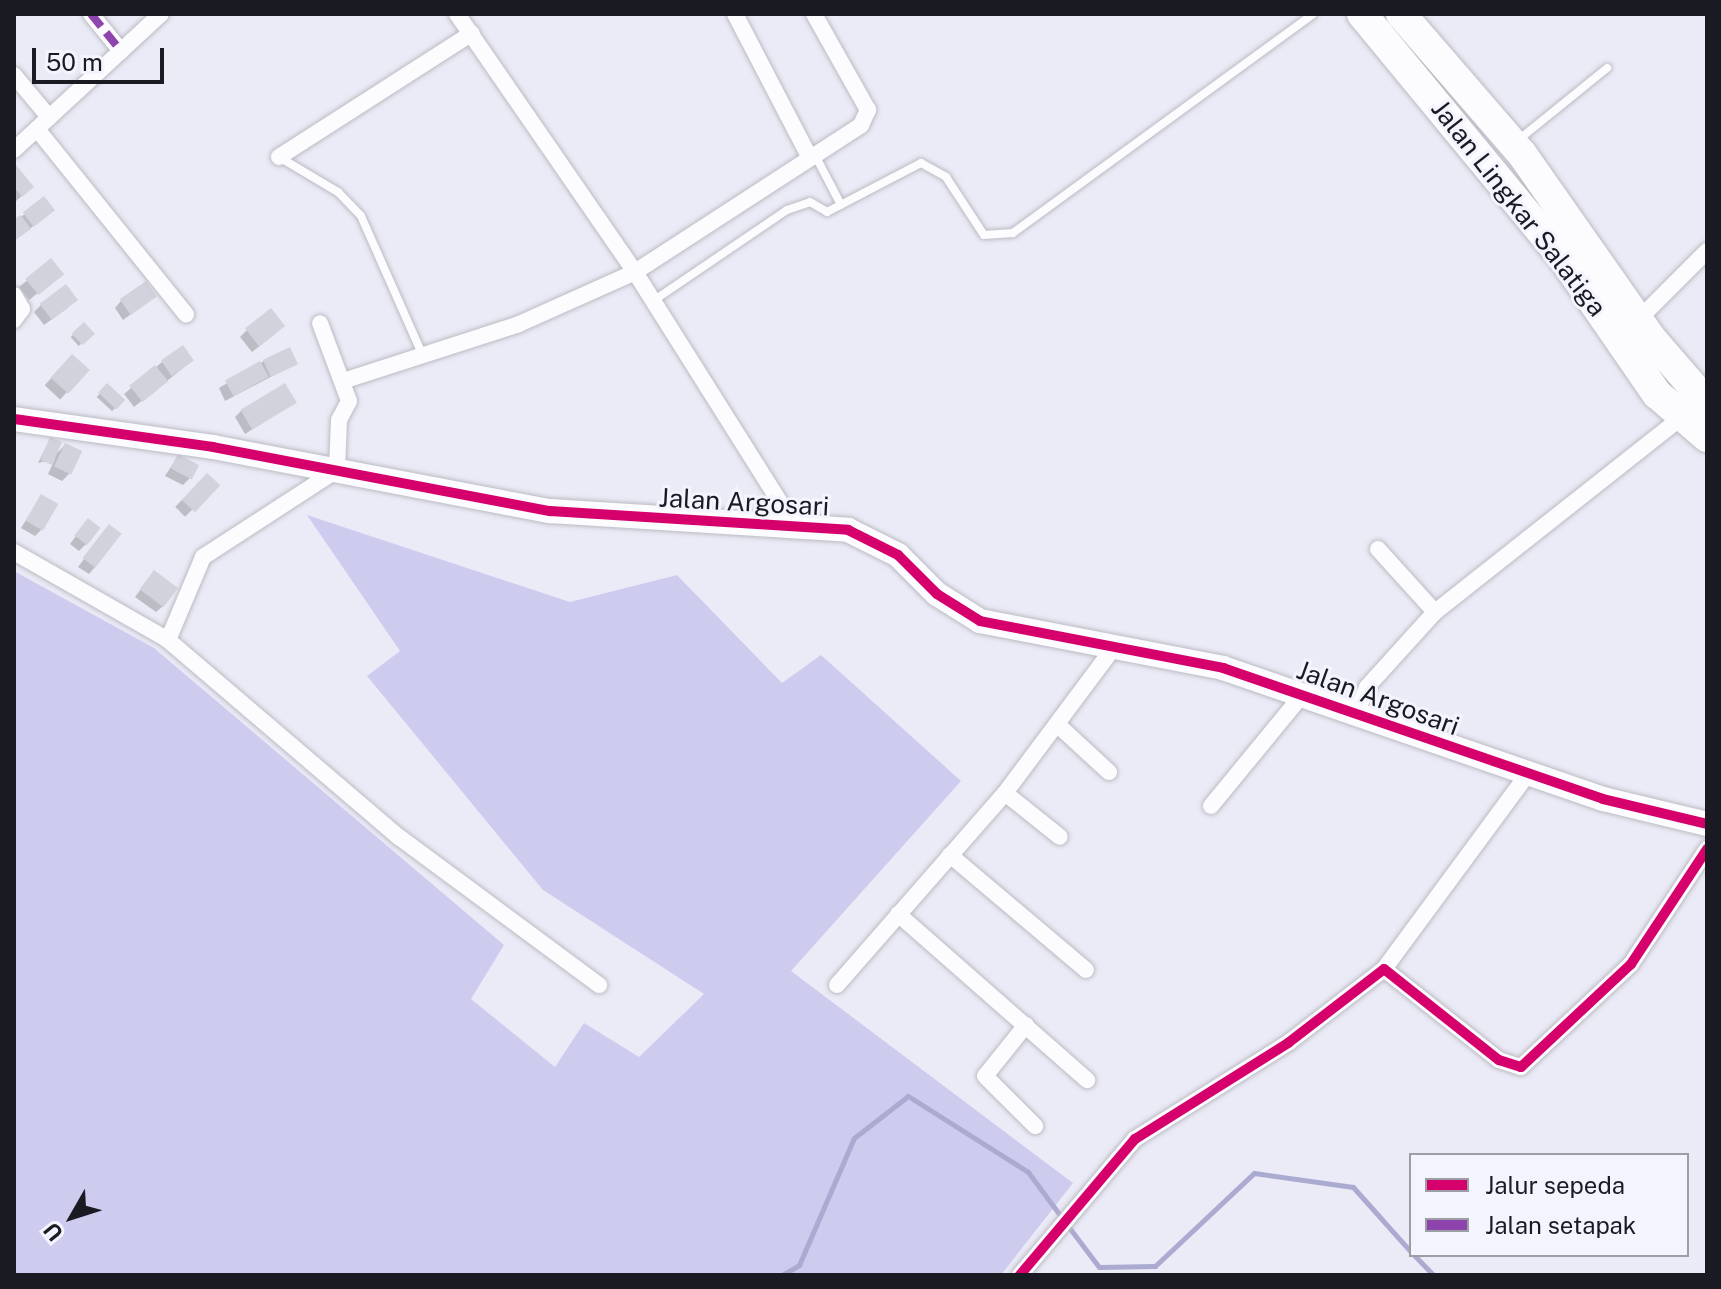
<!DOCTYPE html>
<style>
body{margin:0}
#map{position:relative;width:1721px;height:1289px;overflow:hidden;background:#ebebf7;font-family:"Public Sans",sans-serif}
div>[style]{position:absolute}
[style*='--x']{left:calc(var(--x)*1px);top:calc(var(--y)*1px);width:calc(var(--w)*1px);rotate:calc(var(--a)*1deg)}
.forest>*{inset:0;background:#cdccef}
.shadow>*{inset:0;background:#0003;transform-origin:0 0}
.stream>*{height:5px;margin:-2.5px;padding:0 2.5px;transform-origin:2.5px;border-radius:2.5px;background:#abaad1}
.building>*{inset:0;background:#d2d2dc;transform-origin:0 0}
.roads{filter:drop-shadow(0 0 2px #bbbbc4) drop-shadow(0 0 2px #bbbbc4)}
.lane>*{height:8px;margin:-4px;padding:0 4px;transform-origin:4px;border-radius:4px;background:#fcfcfe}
.street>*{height:16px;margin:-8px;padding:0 8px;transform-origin:8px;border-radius:8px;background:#fcfcfe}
.secondary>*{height:24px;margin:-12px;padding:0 12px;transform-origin:12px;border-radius:12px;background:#fcfcfe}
.highway>*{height:30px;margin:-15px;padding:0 15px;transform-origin:15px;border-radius:15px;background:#fcfcfe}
.quiet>*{height:8px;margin-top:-4px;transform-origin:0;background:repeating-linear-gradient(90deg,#8e44ad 0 16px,transparent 0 24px)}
.cycleway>*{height:10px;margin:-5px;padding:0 5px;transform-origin:5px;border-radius:5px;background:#d6006c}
span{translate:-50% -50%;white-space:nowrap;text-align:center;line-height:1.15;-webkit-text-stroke:6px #f4f4fe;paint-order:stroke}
.street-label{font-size:26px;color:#1a1a22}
.frame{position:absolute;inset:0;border:16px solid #1a1a22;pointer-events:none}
.legend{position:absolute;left:1409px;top:1153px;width:280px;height:104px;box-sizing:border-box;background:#f4f4fe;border:2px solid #9d9da6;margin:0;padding:10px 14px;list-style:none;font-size:24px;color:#1a1a22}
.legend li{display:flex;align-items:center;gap:16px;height:40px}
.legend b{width:40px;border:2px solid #9d9da6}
.north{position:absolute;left:32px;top:1177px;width:80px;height:80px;-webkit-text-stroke:6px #f4f4fe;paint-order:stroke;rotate:231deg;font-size:22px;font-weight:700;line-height:32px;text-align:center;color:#1a1a22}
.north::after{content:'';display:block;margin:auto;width:28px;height:36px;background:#1a1a22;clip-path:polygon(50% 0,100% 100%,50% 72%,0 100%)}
.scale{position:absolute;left:32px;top:48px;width:132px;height:36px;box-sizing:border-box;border:4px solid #1a1a22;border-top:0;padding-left:10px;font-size:24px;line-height:28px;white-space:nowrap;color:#1a1a22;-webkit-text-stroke:6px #f4f4fe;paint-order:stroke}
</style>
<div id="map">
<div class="forest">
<i style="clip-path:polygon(307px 515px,570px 602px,677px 575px,782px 683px,821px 655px,961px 781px,791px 971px,1073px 1183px,1001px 1275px,14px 1275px,14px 571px,154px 648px,504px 945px,471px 999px,555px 1067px,584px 1023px,639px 1057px,704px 994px,543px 890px,367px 676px,400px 651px)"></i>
</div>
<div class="shadow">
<i style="clip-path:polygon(14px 169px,25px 193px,15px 202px,14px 201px)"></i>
<i style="clip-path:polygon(25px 214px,45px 217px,14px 241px,14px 222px)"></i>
<i style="clip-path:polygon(51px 261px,54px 280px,29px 300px,19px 287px)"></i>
<i style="clip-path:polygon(154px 297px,123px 320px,115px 308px,121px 301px)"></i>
<i style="clip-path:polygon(41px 305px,69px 307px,44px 325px,34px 312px)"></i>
<i style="left:84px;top:325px;width:12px;height:18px;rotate:48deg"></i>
<i style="clip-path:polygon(247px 330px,276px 333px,252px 352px,240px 337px)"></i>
<i style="left:72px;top:356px;width:21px;height:40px;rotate:43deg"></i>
<i style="clip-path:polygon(192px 361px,134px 407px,124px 394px,162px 362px)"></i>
<i style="clip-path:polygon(264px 361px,295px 364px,225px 401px,219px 388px)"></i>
<i style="left:107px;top:386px;width:21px;height:15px;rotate:43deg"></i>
<i style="clip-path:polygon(294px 403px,245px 434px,235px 417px,242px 410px)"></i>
<i style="clip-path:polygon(50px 439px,53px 457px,65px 445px,69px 474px,62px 481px,48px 474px,55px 459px,38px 463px)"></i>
<i style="clip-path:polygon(178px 456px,190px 478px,183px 485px,165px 476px)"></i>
<i style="left:207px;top:475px;width:14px;height:45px;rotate:45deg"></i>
<i style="clip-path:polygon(41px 497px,42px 529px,35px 536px,21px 528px)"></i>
<i style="clip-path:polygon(82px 528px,86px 544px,79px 551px,70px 544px)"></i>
<i style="clip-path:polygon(103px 534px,95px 567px,89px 574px,78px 567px)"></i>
<i style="clip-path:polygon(148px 580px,163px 606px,156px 612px,135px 597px)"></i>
</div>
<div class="stream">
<i style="--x:1068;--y:1226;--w:51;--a:52.9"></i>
<i style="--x:1099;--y:1267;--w:56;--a:-1"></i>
<i style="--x:1155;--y:1266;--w:136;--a:-43.2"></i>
<i style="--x:1254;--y:1173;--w:100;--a:8"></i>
<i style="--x:1353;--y:1187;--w:87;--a:48.3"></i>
<i style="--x:1414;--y:1255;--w:28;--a:46"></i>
<i style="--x:782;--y:1275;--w:20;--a:-30"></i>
<i style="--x:799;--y:1265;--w:138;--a:-66.6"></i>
<i style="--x:854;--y:1138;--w:68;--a:-37.9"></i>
<i style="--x:908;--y:1096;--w:142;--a:32.3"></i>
<i style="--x:1028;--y:1172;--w:57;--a:53.5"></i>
</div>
<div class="building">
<i style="clip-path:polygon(16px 165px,34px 187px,22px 197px,14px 187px)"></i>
<i style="left:44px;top:196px;width:18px;height:27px;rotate:52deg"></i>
<i style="clip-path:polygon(21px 215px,31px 229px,14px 241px,14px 219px)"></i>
<i style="left:51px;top:258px;width:21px;height:33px;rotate:51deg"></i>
<i style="left:146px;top:281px;width:19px;height:32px;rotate:55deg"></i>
<i style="left:66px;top:284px;width:20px;height:33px;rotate:53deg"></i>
<i style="left:271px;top:308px;width:23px;height:33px;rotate:52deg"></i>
<i style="left:84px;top:322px;width:16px;height:17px;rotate:47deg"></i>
<i style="left:183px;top:345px;width:19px;height:27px;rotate:55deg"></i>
<i style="left:290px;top:347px;width:19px;height:30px;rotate:65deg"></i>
<i style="left:72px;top:354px;width:24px;height:32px;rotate:42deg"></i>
<i style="left:260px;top:361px;width:18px;height:40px;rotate:61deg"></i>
<i style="left:155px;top:365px;width:21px;height:33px;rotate:51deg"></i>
<i style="left:107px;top:383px;width:25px;height:13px;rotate:43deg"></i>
<i style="left:285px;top:383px;width:23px;height:52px;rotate:59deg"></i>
<i style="left:50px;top:437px;width:13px;height:25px;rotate:23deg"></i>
<i style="left:65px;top:443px;width:19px;height:26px;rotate:25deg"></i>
<i style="left:178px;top:454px;width:24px;height:16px;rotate:28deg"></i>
<i style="left:207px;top:473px;width:18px;height:37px;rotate:43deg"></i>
<i style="left:41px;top:494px;width:20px;height:31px;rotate:30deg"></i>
<i style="left:88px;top:518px;width:16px;height:22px;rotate:38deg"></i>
<i style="left:109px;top:524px;width:16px;height:43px;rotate:38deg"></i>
<i style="left:154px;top:570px;width:30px;height:24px;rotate:37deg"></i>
</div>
<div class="roads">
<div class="lane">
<i style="--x:1517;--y:141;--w:116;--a:-39"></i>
<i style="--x:815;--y:155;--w:56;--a:62.5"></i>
<i style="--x:279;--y:157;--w:69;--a:30.7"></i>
<i style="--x:338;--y:192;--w:33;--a:46"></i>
<i style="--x:361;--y:216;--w:153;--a:66.1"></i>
<i style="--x:653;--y:301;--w:162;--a:-34.2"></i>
<i style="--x:787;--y:210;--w:24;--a:-19"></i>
<i style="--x:810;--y:202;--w:20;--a:30"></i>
<i style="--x:827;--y:212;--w:106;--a:-27.5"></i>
<i style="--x:921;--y:163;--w:29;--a:29"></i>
<i style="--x:946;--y:177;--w:69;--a:56.8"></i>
<i style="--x:984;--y:235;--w:29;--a:-4"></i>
<i style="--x:1013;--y:233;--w:371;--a:-36.1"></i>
</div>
<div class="street">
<i style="--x:91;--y:14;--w:48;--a:51"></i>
<i style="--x:457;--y:14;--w:313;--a:55.4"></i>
<i style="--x:635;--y:272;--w:298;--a:57.8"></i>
<i style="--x:735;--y:14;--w:162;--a:62.5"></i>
<i style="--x:14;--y:75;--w:55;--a:50.2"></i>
<i style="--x:37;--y:129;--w:238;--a:51.2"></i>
<i style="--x:14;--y:150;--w:200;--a:-42.8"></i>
<i style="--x:279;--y:157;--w:229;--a:-32.7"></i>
<i style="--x:14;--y:295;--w:16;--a:60"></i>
<i style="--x:22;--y:309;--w:14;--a:126"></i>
<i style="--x:1635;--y:323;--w:102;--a:-45"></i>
<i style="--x:346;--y:380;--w:182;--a:-17.9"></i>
<i style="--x:519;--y:324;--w:127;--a:-24.1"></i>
<i style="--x:635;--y:272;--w:270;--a:-33"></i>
<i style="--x:861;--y:125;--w:17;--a:-65"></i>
<i style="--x:868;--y:110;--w:110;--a:-119.4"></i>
<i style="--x:1378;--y:549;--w:85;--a:47.9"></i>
<i style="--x:14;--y:552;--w:177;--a:29.7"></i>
<i style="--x:168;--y:640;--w:304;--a:40.5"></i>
<i style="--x:399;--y:837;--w:249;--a:36.5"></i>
<i style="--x:168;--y:640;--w:90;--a:-67.1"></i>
<i style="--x:203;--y:557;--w:160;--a:-33"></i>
<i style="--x:337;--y:470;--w:50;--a:-87.7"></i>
<i style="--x:339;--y:420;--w:21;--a:-62"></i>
<i style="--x:349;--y:401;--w:83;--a:-110.4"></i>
<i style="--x:1357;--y:711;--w:26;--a:-67"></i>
<i style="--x:1367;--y:687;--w:101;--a:-47.8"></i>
<i style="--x:1435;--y:612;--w:320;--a:-38.3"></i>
<i style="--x:1059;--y:726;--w:68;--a:42.6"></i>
<i style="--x:1005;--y:793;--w:70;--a:38.7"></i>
<i style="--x:1211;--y:806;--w:145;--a:-50.6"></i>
<i style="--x:950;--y:855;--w:178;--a:40.2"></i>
<i style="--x:898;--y:914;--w:252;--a:41.3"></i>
<i style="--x:1384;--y:969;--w:242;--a:-53.6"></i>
<i style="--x:837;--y:985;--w:255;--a:-48.8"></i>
<i style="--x:1005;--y:793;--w:184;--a:-53.2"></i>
<i style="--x:1026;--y:1025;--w:65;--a:128.8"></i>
<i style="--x:985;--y:1076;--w:71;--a:45"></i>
<i style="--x:1020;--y:1275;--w:178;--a:-49.8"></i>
<i style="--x:1135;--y:1139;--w:181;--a:-32.1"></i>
<i style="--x:1288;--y:1043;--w:121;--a:-37.6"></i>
<i style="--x:1384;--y:969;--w:147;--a:38.4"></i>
<i style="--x:1499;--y:1060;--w:23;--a:18"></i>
<i style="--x:1521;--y:1067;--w:151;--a:-43.1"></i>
<i style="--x:1631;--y:964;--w:138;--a:-56.5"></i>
</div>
<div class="secondary">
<i style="--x:14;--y:419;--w:201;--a:8"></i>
<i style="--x:213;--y:447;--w:343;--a:10.8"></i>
<i style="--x:550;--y:511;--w:299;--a:3.6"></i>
<i style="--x:848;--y:530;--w:56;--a:26.6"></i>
<i style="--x:898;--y:555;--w:55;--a:45"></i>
<i style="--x:937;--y:594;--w:51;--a:32.1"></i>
<i style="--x:980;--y:621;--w:248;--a:10.9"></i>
<i style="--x:1223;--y:668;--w:402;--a:19"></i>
<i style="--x:1603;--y:799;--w:107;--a:13.5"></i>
</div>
<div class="highway">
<i style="--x:1362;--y:14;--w:313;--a:50.5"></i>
<i style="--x:1561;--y:255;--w:169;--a:55.4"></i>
<i style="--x:1657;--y:394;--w:66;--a:40.7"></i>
<i style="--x:1401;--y:14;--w:185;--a:49.2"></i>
<i style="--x:1522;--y:154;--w:223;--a:55"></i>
<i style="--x:1650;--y:337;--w:87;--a:49.2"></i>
</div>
</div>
<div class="quiet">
<i style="--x:91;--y:14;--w:48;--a:51"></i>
</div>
<div class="cycleway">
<i style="--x:14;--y:419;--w:201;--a:8"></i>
<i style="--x:213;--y:447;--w:343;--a:10.8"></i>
<i style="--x:550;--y:511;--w:299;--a:3.6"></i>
<i style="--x:848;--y:530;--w:56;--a:26.6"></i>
<i style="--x:898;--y:555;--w:55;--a:45"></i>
<i style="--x:937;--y:594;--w:51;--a:32.1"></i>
<i style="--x:980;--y:621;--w:248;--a:10.9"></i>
<i style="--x:1223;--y:668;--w:402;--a:19"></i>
<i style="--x:1603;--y:799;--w:107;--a:13.5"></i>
<i style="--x:1020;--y:1275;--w:178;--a:-49.8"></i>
<i style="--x:1135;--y:1139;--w:181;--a:-32.1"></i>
<i style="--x:1288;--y:1043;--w:121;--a:-37.6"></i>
<i style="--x:1384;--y:969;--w:147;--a:38.4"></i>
<i style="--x:1499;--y:1060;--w:23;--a:18"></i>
<i style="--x:1521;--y:1067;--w:151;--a:-43.1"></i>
<i style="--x:1631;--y:964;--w:138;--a:-56.5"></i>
</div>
<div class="street-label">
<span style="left:1519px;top:208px;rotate:52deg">Jalan Lingkar Salatiga</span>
<span style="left:744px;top:502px;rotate:3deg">Jalan Argosari</span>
<span style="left:1378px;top:698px;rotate:20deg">Jalan Argosari</span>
</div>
<div class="frame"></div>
<ul class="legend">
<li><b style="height:10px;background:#d6006c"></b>Jalur sepeda</li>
<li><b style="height:10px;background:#8e44ad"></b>Jalan setapak</li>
</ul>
<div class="north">U</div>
<div class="scale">50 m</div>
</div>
